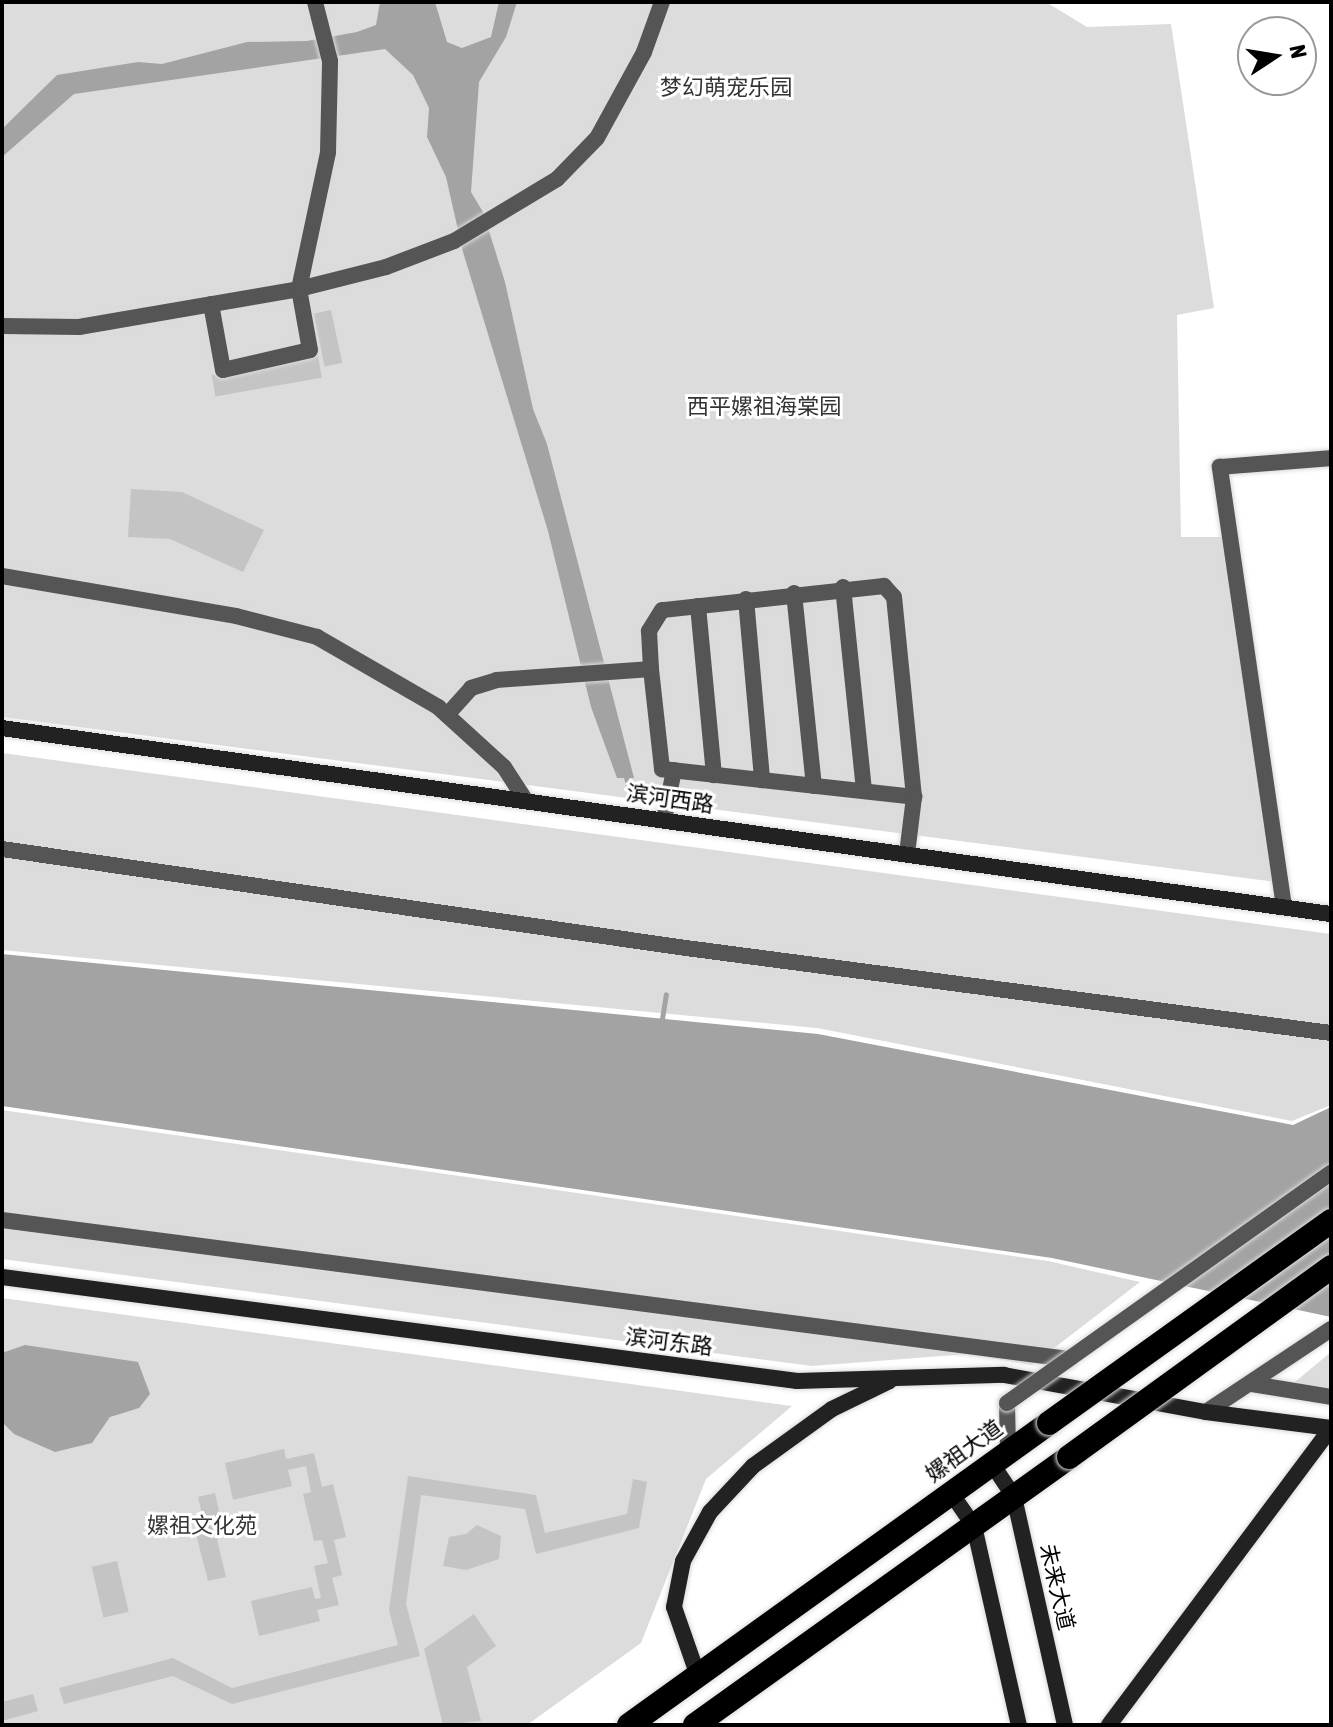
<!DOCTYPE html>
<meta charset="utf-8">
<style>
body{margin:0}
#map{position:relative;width:1333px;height:1727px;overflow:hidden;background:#fff;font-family:"Asap Condensed","Noto Sans SC",sans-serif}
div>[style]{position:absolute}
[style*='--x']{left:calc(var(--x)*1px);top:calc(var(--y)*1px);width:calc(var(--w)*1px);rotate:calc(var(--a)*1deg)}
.green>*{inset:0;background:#dcdcdc}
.water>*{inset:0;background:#a3a3a3}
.stream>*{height:5px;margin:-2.5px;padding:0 2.5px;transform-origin:2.5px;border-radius:2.5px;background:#a3a3a3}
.building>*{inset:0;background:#c4c4c4;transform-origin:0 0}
.roads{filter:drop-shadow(0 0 2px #dbdbdb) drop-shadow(0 0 2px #dbdbdb)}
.street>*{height:16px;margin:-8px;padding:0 8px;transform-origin:8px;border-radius:8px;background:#555}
.secondary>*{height:16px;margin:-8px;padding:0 8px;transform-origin:8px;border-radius:8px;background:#222}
.highway>*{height:24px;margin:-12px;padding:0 12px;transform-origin:12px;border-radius:12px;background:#000}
.bridges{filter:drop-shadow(0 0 2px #dbdbdb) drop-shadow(0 0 2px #dbdbdb)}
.street-bridge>*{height:16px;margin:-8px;padding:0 8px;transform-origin:8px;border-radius:8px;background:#555}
.highway-bridge>*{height:24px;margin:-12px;padding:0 12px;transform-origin:12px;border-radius:12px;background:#000}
span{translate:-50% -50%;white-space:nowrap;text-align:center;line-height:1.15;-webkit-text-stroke:6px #fff;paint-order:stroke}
.park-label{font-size:22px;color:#333}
.street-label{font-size:22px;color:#000}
.frame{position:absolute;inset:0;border:4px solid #000;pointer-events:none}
.north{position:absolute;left:1237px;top:16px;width:80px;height:80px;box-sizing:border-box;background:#fff;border:2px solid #999;border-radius:50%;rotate:78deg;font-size:22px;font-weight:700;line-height:32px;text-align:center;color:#000}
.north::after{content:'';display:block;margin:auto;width:28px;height:36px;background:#000;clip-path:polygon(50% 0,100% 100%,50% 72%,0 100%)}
</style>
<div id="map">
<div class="green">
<i style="clip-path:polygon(2px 2px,1046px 2px,1087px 27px,1171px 24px,1214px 308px,1177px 315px,1181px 537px,1223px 537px,1276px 882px,2px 717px)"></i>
<i style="clip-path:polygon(2px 753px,1331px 934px,1331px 1105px,1292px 1121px,817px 1028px,2px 950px)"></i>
<i style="clip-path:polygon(2px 1110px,1048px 1261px,1140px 1282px,1032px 1365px,968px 1354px,812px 1366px,2px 1259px)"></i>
<i style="clip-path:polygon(2px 1298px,792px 1406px,706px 1479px,641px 1643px,527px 1725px,2px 1725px)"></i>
<i style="clip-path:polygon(1331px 1352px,1331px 1393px,1290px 1386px)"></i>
</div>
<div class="water">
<i style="clip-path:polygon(380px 2px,435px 2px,447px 42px,462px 48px,491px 37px,499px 2px,517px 2px,506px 37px,479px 82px,471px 192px,483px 212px,505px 282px,533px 409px,547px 444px,634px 778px,617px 778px,591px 707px,548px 531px,463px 252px,446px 177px,427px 137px,429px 108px,413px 75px,385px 49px,74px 94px,2px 157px,2px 129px,57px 75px,138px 62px,162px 64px,247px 42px,307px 41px,357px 32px,376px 25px)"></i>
<i style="clip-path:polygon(2px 954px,818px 1034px,1293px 1125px,1331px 1107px,1331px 1317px,1052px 1258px,2px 1106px)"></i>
<i style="clip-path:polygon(25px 1345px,138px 1362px,150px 1394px,139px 1408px,110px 1417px,92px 1443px,55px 1452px,14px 1434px,2px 1422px,2px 1353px)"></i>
</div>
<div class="stream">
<i style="--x:625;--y:773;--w:16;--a:76"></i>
<i style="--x:661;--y:1025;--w:31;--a:-81"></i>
</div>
<div class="building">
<i style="left:331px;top:310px;width:54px;height:18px;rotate:78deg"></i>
<i style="left:318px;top:356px;width:22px;height:108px;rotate:80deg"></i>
<i style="clip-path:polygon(131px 489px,182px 492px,264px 530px,243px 572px,170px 539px,128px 537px)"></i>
<i style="clip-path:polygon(284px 1449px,286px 1459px,314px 1453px,322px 1487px,333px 1484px,346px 1537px,334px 1540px,342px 1575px,332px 1578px,339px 1605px,317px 1610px,320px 1621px,259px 1636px,251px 1601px,312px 1587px,315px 1599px,321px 1598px,314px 1566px,328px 1563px,322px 1540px,314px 1541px,303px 1494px,311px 1492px,306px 1466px,288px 1470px,292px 1486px,233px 1500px,225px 1463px)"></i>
<i style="clip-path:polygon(408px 1476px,536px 1495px,545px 1533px,627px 1514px,633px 1479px,647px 1482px,639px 1528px,536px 1554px,525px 1509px,421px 1495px,406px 1604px,420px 1656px,232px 1704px,173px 1676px,64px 1704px,59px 1688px,173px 1658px,232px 1688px,398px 1645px,389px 1610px)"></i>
<i style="clip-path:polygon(215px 1493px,223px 1529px,215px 1531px,226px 1577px,208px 1581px,195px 1530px,205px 1527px,198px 1497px)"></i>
<i style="clip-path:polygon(477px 1525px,501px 1536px,499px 1559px,466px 1570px,443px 1566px,449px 1537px,466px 1534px)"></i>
<i style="left:117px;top:1561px;width:52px;height:26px;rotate:77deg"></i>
<i style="clip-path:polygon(474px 1614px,496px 1646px,467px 1667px,481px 1721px,443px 1725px,424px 1649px)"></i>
<i style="clip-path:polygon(33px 1694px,38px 1711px,2px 1721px,2px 1702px)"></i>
</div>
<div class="roads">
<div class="street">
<i style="--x:211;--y:304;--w:67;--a:79.7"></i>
<i style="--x:223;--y:370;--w:89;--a:-12.9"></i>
<i style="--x:310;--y:350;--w:62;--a:-100.2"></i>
<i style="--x:299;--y:289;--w:140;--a:-78"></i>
<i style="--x:328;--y:152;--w:91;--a:-88.7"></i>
<i style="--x:330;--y:61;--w:61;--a:-104.3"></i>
<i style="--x:2;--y:326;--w:77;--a:0.7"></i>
<i style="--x:79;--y:327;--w:223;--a:-9.8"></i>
<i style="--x:299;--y:289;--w:90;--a:-14.2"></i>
<i style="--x:386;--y:267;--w:73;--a:-20.9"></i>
<i style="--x:454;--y:241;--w:120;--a:-31"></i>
<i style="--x:557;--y:179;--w:57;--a:-45.7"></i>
<i style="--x:597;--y:138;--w:98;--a:-61.3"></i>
<i style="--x:644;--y:52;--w:53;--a:-70.2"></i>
<i style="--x:2;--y:576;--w:237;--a:9.7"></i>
<i style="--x:236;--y:616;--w:84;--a:14.5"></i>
<i style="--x:317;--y:637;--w:140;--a:30"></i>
<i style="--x:438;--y:707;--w:89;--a:42.3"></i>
<i style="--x:504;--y:767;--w:40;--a:57.1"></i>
<i style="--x:843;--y:587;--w:205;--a:84.1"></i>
<i style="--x:794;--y:593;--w:194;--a:84.1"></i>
<i style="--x:746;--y:599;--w:182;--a:84.9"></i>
<i style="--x:698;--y:606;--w:170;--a:84.6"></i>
<i style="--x:447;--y:715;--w:36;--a:-48"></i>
<i style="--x:471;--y:688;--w:27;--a:-17"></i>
<i style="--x:497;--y:680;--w:154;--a:-4.1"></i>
<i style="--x:651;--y:669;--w:101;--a:83.7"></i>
<i style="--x:662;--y:769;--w:254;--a:6.3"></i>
<i style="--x:914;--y:797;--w:201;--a:-95.7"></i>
<i style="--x:894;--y:597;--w:15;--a:-132"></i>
<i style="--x:884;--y:586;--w:223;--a:173.8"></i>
<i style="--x:662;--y:610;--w:25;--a:122"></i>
<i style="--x:649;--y:631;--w:38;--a:87"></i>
<i style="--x:664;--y:820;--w:51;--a:-78.7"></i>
<i style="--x:2;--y:849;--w:691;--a:8.24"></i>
<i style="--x:686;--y:948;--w:651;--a:7.51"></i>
<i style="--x:907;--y:854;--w:57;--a:-83"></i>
<i style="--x:1284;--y:907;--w:445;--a:-98.3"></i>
<i style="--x:1220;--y:467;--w:111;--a:-4.6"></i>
<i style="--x:2;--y:1220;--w:1075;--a:7.43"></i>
<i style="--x:1252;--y:1384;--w:80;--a:9.3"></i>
<i style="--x:1007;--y:1403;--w:49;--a:88.8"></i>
<i style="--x:1206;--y:1412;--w:150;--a:-33.6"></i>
</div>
<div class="secondary">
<i style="--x:2;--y:728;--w:1342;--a:7.97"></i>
<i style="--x:2;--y:1277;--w:802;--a:7.45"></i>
<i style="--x:797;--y:1381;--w:207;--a:-1.7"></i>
<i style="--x:1004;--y:1375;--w:205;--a:10.4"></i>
<i style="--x:1206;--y:1412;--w:126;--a:7.3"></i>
<i style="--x:992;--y:1464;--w:40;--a:56"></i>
<i style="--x:1014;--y:1497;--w:234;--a:77.4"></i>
<i style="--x:951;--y:1493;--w:40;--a:55.1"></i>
<i style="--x:974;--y:1526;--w:204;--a:77.3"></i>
<i style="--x:698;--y:1676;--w:73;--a:-109.2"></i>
<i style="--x:674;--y:1607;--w:47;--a:-78.9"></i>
<i style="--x:683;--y:1561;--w:56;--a:-61.1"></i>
<i style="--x:710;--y:1512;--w:63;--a:-46.9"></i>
<i style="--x:753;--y:1466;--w:97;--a:-35.8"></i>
<i style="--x:832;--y:1409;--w:64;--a:-25.8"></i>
<i style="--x:1109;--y:1725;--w:371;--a:-53.2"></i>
</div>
<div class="highway">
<i style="--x:629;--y:1725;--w:517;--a:-35.72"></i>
<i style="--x:695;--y:1725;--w:460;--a:-35.6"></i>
</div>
</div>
<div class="bridges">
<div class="street-bridge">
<i style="--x:1007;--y:1403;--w:397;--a:-35.4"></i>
</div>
<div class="highway-bridge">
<i style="--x:1049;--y:1423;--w:347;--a:-35.6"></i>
<i style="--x:1069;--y:1457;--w:324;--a:-35.9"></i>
</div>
</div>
<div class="park-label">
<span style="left:726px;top:88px">梦幻萌宠乐园</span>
<span style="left:764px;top:407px">西平嫘祖海棠园</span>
<span style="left:202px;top:1526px">嫘祖文化苑</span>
</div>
<div class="street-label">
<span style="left:670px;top:799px;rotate:8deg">滨河西路</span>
<span style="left:669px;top:1342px;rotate:7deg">滨河东路</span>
<span style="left:964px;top:1451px;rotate:-36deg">嫘祖大道</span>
<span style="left:1057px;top:1587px;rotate:77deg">未来大道</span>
</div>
<div class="frame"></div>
<div class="north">N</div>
</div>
